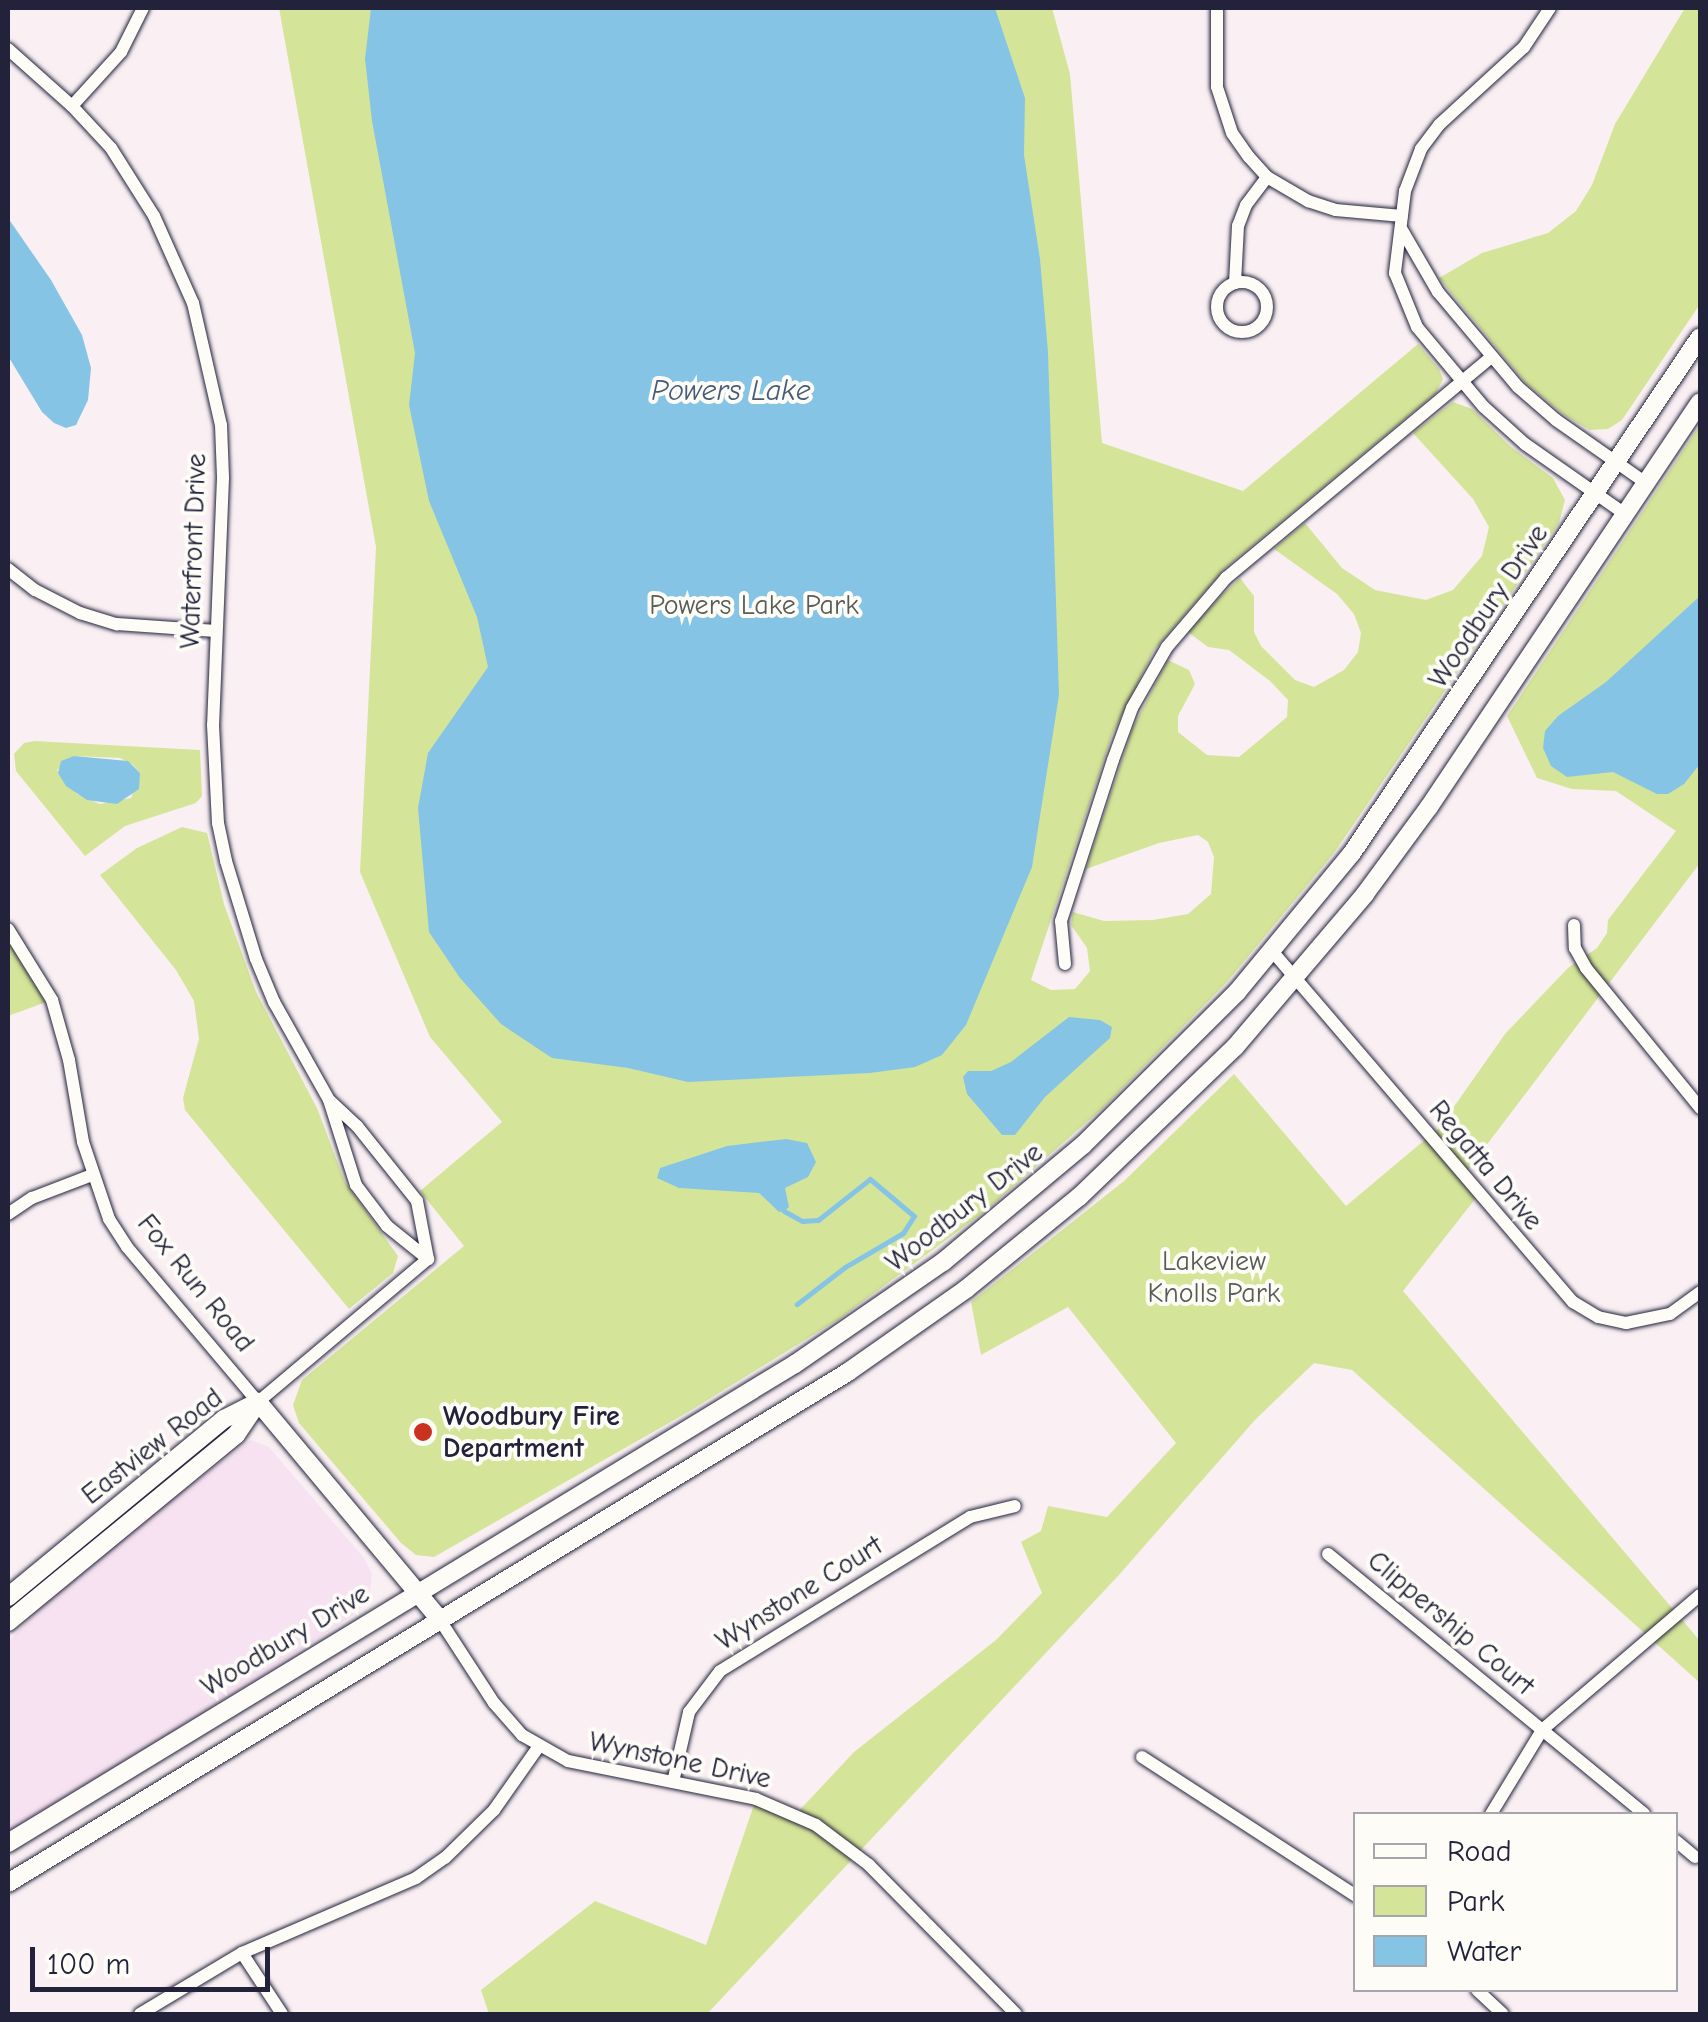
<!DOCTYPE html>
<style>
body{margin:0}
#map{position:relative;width:1708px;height:2022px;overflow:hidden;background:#faf0f4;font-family:"Comic Neue",sans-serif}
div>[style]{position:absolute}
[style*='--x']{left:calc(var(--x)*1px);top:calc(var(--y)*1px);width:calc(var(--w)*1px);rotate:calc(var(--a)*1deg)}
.built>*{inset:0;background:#f6e2f0}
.green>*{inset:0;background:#d4e599}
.water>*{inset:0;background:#86c4e6}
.stream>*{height:5px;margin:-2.5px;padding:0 2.5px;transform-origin:2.5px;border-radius:2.5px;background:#86c4e6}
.roads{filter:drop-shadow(0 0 2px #22223b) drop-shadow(0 0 2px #22223b)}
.street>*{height:12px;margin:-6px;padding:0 6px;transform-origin:6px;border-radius:6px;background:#fdfcf7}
.street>.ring{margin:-6px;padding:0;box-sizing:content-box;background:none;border:12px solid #fdfcf7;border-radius:50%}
.secondary>*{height:18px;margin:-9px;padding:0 9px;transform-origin:9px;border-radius:9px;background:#fdfcf7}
.dots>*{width:28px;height:28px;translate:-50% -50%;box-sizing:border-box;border:5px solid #fdfcf7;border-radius:50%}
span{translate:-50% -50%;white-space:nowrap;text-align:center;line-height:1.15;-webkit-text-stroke:8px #fdfcf7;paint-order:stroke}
.street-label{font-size:28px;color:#22223b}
.park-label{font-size:28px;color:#575c57}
.poi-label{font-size:28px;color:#22223b;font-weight:700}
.left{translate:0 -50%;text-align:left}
.water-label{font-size:30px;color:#455b77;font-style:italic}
.frame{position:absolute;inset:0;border:10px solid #22223b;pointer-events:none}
.legend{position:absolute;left:1353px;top:1812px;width:325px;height:180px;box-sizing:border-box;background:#fdfcf7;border:2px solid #a5a5ac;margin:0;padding:12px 18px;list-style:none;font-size:30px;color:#22223b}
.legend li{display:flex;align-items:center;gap:20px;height:50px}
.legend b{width:50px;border:2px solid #a5a5ac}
.scale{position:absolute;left:30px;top:1947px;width:240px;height:45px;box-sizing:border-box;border:5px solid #22223b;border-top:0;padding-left:12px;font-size:30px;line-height:35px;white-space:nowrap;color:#22223b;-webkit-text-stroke:8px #fdfcf7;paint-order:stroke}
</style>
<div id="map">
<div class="built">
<i style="clip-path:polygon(251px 1440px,269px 1447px,364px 1558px,372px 1574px,369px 1599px,353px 1615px,8px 1843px,8px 1642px,60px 1587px,105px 1549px)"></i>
</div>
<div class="green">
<i style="clip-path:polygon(279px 8px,1052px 8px,1070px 74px,1102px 443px,1243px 491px,1418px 344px,1439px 369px,1443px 379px,1436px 393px,1224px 569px,1154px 650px,1112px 735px,1031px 980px,1051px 990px,1075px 989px,1090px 971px,1087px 948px,1071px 925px,1073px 912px,1104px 921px,1153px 920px,1188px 914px,1211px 894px,1214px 857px,1208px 842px,1198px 835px,1159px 843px,1086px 869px,1133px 727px,1168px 660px,1189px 670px,1195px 684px,1178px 716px,1178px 732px,1207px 755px,1239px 757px,1287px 717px,1288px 700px,1270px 681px,1229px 650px,1208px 647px,1188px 632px,1221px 596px,1240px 578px,1254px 596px,1254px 632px,1261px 646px,1295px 680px,1314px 687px,1344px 670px,1358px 652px,1361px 633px,1354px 614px,1337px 594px,1274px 549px,1305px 523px,1342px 568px,1375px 590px,1426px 600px,1453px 590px,1482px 556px,1489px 527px,1473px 499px,1413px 433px,1453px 402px,1472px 409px,1510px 446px,1553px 478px,1565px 500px,1559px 523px,1334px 853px,1226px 983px,1103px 1108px,984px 1212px,839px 1319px,688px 1412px,434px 1557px,416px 1555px,401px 1543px,299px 1423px,293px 1405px,302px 1380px,464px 1246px,420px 1191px,502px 1122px,430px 1037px,360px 872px,376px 547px)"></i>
<i style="clip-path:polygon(1685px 8px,1700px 8px,1700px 304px,1622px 420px,1608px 429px,1590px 430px,1564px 415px,1525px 382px,1439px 278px,1482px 253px,1548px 233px,1576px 211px,1592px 185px,1615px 124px)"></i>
<i style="clip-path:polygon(1700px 425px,1700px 863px,1464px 1175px,1479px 1194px,1403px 1291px,1700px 1641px,1700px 1683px,1352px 1370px,1314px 1363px,1255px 1420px,1118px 1576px,707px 2014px,489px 2014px,481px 1990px,595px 1901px,706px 1945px,756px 1799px,796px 1814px,854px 1752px,996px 1640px,1042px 1593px,1021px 1542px,1041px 1531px,1048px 1506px,1107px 1517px,1176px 1443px,1068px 1307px,981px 1355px,971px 1302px,1124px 1181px,1234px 1074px,1346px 1206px,1439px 1128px,1505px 1034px,1568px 968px,1597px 948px,1607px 933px,1608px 920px,1676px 831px,1616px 791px,1572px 789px,1537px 778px,1507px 716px)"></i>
<i style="clip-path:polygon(evenodd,34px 741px,200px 750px,202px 796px,196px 803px,125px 826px,85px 856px,16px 771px,14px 754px,24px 743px,34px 741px,74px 756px,120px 758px,133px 765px,140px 773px,131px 798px,100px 804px,77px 794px,57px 770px,74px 756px)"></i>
<i style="clip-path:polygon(182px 827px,207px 833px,224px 904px,256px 992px,317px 1108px,345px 1182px,398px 1256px,393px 1273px,349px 1309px,185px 1110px,183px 1098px,199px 1039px,194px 1001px,176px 970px,100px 875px,137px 848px)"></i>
<i style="clip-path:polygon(8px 929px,52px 1000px,8px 1016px)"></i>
</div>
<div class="water">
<i style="clip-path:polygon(371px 8px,995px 8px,1025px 98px,1024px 155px,1040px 259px,1048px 352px,1059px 695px,1032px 867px,966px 1025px,942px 1055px,915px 1067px,870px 1073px,688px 1082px,628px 1068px,552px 1058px,501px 1024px,460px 978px,429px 932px,418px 808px,428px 753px,488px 667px,477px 617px,429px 501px,409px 405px,415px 353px,372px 121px,365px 59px)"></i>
<i style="clip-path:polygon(8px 218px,51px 280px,82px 335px,91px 368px,88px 400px,76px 425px,66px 428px,54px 423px,42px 412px,8px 356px)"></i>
<i style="clip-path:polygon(1700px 596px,1700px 764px,1684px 784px,1668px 794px,1657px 794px,1613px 772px,1567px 777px,1551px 766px,1543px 748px,1545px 731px,1558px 716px,1606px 682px)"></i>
<i style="clip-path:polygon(74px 756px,128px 761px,140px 773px,139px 789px,117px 804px,87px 800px,66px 786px,58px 773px,61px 761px)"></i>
<i style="clip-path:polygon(1069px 1017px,1100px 1020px,1112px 1027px,1110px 1038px,1045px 1097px,1015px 1135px,1002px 1135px,967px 1094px,963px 1077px,968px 1071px,991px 1071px,1011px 1062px)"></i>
<i style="clip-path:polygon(786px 1139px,807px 1143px,816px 1162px,808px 1177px,785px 1188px,789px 1207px,784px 1211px,779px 1212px,759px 1193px,679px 1188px,657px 1178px,660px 1168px,727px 1146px)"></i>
</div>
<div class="stream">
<i style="--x:784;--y:1211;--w:21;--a:29"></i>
<i style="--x:802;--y:1221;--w:16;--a:-4"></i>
<i style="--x:818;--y:1220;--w:66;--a:-38.3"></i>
<i style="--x:870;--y:1179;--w:57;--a:40.1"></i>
<i style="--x:914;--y:1216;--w:20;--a:123"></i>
<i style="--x:903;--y:1233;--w:67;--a:149.6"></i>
<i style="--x:845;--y:1267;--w:61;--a:142.4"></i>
</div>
<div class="roads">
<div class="street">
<i style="--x:1217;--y:8;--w:79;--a:90"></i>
<i style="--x:1217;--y:87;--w:48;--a:71.9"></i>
<i style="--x:1232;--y:133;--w:29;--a:55"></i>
<i style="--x:1249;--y:157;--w:27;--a:48"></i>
<i style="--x:1267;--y:177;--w:48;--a:30.3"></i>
<i style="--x:1308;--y:201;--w:29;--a:18"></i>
<i style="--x:1336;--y:210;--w:66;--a:5.2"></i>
<i style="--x:1550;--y:8;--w:47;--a:123.7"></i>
<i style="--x:1524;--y:47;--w:115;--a:137.5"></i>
<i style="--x:1439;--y:125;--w:30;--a:127"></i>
<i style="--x:1421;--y:149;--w:45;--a:110.9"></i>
<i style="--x:1405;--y:191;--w:83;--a:97"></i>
<i style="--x:1395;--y:273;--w:58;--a:67.8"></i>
<i style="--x:1417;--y:327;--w:104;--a:50.1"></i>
<i style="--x:1484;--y:407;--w:55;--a:42.1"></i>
<i style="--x:1525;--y:444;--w:122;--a:35"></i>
<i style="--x:8;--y:49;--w:86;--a:41.7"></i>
<i style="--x:72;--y:106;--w:57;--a:47.1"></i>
<i style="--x:111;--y:148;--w:80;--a:57.7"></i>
<i style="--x:154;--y:216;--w:95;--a:65.9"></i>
<i style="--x:193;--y:303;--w:125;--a:77.1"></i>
<i style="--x:221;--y:425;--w:53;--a:87.8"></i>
<i style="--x:223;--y:478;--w:247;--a:92.3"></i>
<i style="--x:213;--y:725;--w:98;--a:87.1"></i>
<i style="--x:218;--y:823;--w:39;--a:78"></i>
<i style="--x:226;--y:861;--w:102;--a:73"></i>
<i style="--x:256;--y:959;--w:47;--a:67.3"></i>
<i style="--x:274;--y:1002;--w:112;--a:60.7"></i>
<i style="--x:329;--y:1100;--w:89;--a:72.4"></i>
<i style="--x:356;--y:1185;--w:51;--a:52.9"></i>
<i style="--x:387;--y:1226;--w:53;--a:38.8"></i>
<i style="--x:72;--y:106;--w:73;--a:-47.8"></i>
<i style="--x:121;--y:52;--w:49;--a:-63.4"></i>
<i style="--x:1402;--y:230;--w:72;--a:59.9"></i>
<i style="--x:1438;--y:292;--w:124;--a:49.9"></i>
<i style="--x:1518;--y:387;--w:50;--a:41"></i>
<i style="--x:1556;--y:420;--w:110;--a:35"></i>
<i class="ring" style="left:1217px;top:282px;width:38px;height:38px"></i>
<i style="--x:1235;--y:283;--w:57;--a:-87"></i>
<i style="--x:1238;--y:226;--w:22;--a:-69"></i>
<i style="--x:1246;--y:205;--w:35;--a:-53"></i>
<i style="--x:8;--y:569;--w:34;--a:38"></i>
<i style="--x:35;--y:590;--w:51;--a:27.1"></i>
<i style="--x:80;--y:613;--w:39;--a:17"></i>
<i style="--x:117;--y:624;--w:99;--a:4"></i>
<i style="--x:1574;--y:925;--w:23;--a:88"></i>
<i style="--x:1575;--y:948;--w:23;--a:61"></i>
<i style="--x:1586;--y:968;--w:181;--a:50.8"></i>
<i style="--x:8;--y:929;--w:84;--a:58.2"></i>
<i style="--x:52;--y:1000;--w:62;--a:74.2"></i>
<i style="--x:69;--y:1060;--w:83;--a:80.3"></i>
<i style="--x:83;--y:1142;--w:81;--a:71.3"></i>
<i style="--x:109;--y:1219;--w:33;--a:57"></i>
<i style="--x:127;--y:1247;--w:203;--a:49.8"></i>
<i style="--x:258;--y:1402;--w:222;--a:-40.1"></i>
<i style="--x:1272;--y:951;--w:462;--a:49.4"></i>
<i style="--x:1573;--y:1302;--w:29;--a:31"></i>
<i style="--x:1598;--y:1317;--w:29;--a:12"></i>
<i style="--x:1626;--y:1323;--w:45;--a:-11.6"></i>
<i style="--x:1670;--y:1314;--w:37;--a:-36"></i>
<i style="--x:1065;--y:964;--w:43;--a:-95.3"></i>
<i style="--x:1061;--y:921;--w:169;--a:-72.1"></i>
<i style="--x:1113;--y:760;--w:55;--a:-69.9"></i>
<i style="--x:1132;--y:708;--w:70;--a:-60.2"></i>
<i style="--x:1167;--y:647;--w:91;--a:-49.5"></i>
<i style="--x:1226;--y:578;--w:345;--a:-39.8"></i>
<i style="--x:330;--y:1101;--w:37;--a:43"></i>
<i style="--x:357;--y:1126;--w:96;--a:51.3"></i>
<i style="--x:417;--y:1201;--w:59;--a:79.3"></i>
<i style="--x:8;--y:1214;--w:29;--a:-34"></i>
<i style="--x:32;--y:1198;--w:64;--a:-21"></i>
<i style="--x:1328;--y:1554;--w:409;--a:39.4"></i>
<i style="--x:440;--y:1620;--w:99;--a:57"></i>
<i style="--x:494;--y:1703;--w:43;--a:48.8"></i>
<i style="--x:522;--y:1735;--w:53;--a:29.5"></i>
<i style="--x:568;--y:1761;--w:192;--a:11.4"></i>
<i style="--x:756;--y:1799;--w:65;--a:23.4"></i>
<i style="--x:816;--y:1825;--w:66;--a:37"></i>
<i style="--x:869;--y:1865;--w:209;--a:45.4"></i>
<i style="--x:1142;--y:1757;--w:255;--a:33"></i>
<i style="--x:673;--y:1782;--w:72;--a:-77.1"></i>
<i style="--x:689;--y:1712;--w:51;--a:-52.9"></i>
<i style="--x:720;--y:1671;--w:294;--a:-31.6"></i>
<i style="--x:970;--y:1517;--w:46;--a:-13.7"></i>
<i style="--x:1491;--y:1814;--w:98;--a:-58.7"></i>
<i style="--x:1542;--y:1730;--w:208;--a:-40.5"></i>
<i style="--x:1676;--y:1841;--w:25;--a:40"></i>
<i style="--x:242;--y:1953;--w:73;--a:56.7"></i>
<i style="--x:1477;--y:1990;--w:35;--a:43"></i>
<i style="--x:140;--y:2014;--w:119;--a:-30.9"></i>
<i style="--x:242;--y:1953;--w:189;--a:-23.3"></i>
<i style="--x:416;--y:1878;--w:35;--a:-35"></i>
<i style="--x:445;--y:1858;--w:69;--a:-44.4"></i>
<i style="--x:494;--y:1810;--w:78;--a:-54.9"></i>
</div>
<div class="secondary">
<i style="--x:258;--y:1402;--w:284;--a:50.1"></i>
<i style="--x:8;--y:1597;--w:280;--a:-39.5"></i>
<i style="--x:224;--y:1419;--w:37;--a:-27"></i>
<i style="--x:8;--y:1622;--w:295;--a:-39.4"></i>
<i style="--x:236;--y:1435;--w:40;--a:-56"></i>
<i style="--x:8;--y:1843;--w:921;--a:-31.33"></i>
<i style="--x:795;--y:1364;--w:180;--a:-34.6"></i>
<i style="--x:943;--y:1262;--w:182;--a:-39.9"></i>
<i style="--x:1083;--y:1145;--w:217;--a:-44.8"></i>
<i style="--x:1237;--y:992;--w:180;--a:-50.4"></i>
<i style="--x:1352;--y:853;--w:622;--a:-56"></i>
<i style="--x:8;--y:1883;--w:983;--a:-31.31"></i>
<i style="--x:848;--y:1372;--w:144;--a:-35.1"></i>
<i style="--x:966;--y:1289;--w:146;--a:-39.2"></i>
<i style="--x:1079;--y:1197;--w:216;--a:-43.9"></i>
<i style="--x:1235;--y:1047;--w:201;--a:-49.6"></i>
<i style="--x:1365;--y:894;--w:108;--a:-53.7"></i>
<i style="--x:1429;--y:807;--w:487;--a:-56.2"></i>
</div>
</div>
<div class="dots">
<i style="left:423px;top:1432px;background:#c8321e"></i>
</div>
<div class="street-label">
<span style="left:193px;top:551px;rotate:-88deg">Waterfront Drive</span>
<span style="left:1488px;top:606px;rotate:-56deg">Woodbury Drive</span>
<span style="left:1486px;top:1165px;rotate:50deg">Regatta Drive</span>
<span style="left:964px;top:1207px;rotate:-38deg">Woodbury Drive</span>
<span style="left:196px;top:1283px;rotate:51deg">Fox Run Road</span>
<span style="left:152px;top:1446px;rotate:-38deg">Eastview Road</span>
<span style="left:799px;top:1593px;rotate:-32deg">Wynstone Court</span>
<span style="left:1451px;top:1623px;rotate:40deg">Clippership Court</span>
<span style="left:285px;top:1640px;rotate:-31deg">Woodbury Drive</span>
<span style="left:680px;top:1760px;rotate:12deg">Wynstone Drive</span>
</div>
<div class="park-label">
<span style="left:754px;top:605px">Powers Lake Park</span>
<span style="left:1214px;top:1277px">Lakeview<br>Knolls Park</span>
</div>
<div class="poi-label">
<span class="left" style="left:443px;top:1432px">Woodbury Fire<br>Department</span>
</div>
<div class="water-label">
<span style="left:731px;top:391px">Powers Lake</span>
</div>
<div class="frame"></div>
<ul class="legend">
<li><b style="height:12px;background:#fdfcf7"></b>Road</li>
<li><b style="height:28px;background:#d4e599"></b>Park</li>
<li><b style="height:28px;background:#86c4e6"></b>Water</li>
</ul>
<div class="scale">100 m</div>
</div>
